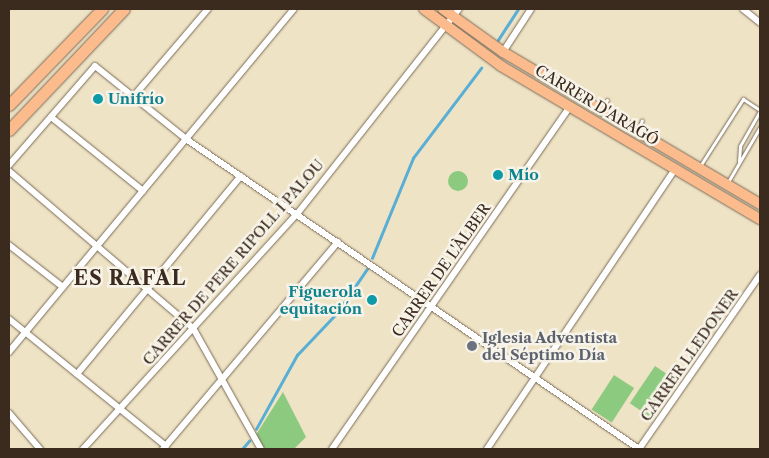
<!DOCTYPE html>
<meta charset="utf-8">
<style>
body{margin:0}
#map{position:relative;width:769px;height:458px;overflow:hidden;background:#efe3c5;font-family:"Libre Caslon Text",serif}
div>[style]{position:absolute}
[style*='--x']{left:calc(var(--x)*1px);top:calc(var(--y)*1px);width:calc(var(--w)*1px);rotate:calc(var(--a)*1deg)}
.green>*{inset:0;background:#8cca7f;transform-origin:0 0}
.round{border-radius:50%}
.stream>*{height:2.5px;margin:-1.25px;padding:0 1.25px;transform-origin:1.25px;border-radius:1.25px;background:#58aed4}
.roads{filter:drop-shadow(0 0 1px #7a6b58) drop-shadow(0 0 1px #7a6b58)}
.lane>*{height:3px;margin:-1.5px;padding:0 1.5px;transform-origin:1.5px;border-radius:1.5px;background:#fff}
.street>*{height:6px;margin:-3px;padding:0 3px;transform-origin:3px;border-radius:3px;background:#fff}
.primary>*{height:10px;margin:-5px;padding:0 5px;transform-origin:5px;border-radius:5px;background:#fbbb8c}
.highway>*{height:11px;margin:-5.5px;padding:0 5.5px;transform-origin:5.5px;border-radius:5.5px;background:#fbbb8c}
.dots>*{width:14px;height:14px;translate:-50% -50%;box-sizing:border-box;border:2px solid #f7f3e8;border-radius:50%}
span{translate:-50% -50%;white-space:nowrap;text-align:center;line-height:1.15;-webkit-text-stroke:5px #f7f3e8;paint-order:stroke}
.culture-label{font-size:15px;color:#0d838f;font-weight:700}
.left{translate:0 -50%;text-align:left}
.right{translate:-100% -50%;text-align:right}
.street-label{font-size:15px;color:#3b2a1e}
.worship-label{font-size:15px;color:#5b616d;font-weight:700}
.district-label{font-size:20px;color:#3b2a1e;font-weight:700;letter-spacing:1px}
.frame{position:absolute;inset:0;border:10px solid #3b2a1e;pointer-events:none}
</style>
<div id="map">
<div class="green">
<i class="round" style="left:448px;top:171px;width:20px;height:20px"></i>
<i style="left:655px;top:366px;width:27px;height:45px;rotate:34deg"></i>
<i style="left:614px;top:375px;width:24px;height:41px;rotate:33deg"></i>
<i style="clip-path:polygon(283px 392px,306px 437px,294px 449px,261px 449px,254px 438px)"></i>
</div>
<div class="stream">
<i style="--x:498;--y:40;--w:37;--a:-57"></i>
<i style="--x:372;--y:258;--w:108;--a:-67.7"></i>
<i style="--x:413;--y:158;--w:113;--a:-52.9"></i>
<i style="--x:256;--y:429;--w:85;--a:-61"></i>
<i style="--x:297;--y:355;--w:58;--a:-46.4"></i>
<i style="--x:337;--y:313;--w:53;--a:-55.7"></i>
<i style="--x:242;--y:449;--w:11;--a:-49"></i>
</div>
<div class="roads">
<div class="lane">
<i style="--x:601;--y:108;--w:10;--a:-53"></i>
<i style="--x:639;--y:129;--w:9;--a:-72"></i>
<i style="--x:739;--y:161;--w:15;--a:-86"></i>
<i style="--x:740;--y:146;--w:40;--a:-60.3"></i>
<i style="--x:700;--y:166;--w:80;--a:-57.3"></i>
<i style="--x:743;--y:99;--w:20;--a:33"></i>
<i style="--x:728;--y:182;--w:64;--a:-59.8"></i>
</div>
<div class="street">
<i style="--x:743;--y:9;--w:22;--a:39"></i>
<i style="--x:503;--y:52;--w:51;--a:-56.9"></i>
<i style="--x:133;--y:97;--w:116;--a:-49.6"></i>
<i style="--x:51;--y:117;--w:118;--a:38.8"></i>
<i style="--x:9;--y:165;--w:131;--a:-49"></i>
<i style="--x:95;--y:66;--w:117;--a:38.7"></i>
<i style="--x:186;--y:139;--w:549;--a:34.38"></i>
<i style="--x:9;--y:171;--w:242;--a:40.5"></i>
<i style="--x:193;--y:328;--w:139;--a:60.7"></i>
<i style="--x:9;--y:245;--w:68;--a:37.9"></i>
<i style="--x:9;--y:319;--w:202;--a:39"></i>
<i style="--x:9;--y:352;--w:446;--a:-50.3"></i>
<i style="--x:77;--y:374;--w:257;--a:-50.4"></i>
<i style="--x:9;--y:413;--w:48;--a:49.3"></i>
<i style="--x:83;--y:449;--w:318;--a:-47.7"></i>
<i style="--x:297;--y:214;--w:261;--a:-51.7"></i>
<i style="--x:163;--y:449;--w:271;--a:-49.8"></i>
<i style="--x:332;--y:449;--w:417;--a:-55.2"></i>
<i style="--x:487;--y:449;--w:337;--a:-56.1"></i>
<i style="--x:639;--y:449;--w:212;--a:-55.2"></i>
</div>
<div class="primary">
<i style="--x:424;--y:9;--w:96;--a:36.5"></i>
<i style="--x:501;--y:66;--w:301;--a:30.6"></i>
<i style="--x:443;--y:9;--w:74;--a:35.6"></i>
<i style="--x:503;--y:52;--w:299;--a:30.6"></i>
</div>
<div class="highway">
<i style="--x:9;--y:105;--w:134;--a:-45.9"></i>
<i style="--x:9;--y:130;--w:167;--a:-46.5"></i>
</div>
</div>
<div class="dots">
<i style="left:98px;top:99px;background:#0f9aa8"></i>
<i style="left:498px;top:175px;background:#0f9aa8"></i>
<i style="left:372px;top:300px;background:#0f9aa8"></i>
<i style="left:472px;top:346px;background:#6b7280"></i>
</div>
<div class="culture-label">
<span class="left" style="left:108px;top:99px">Unifrío</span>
<span class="left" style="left:508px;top:175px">Mío</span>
<span class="right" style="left:362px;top:300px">Figuerola<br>equitación</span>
</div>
<div class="street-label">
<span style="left:597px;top:105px;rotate:31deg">CARRER D'ARAGÓ</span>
<span style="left:233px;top:262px;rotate:-49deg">CARRER DE PERE RIPOLL I PALOU</span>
<span style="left:441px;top:270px;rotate:-55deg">CARRER DE L'ÀLBER</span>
<span style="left:689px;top:355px;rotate:-55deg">CARRER LLEDONER</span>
</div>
<div class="worship-label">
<span class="left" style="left:482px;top:346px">Iglesia Adventista<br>del Séptimo Día</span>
</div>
<div class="district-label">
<span style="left:130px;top:278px">ES RAFAL</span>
</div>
<div class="frame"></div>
</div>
